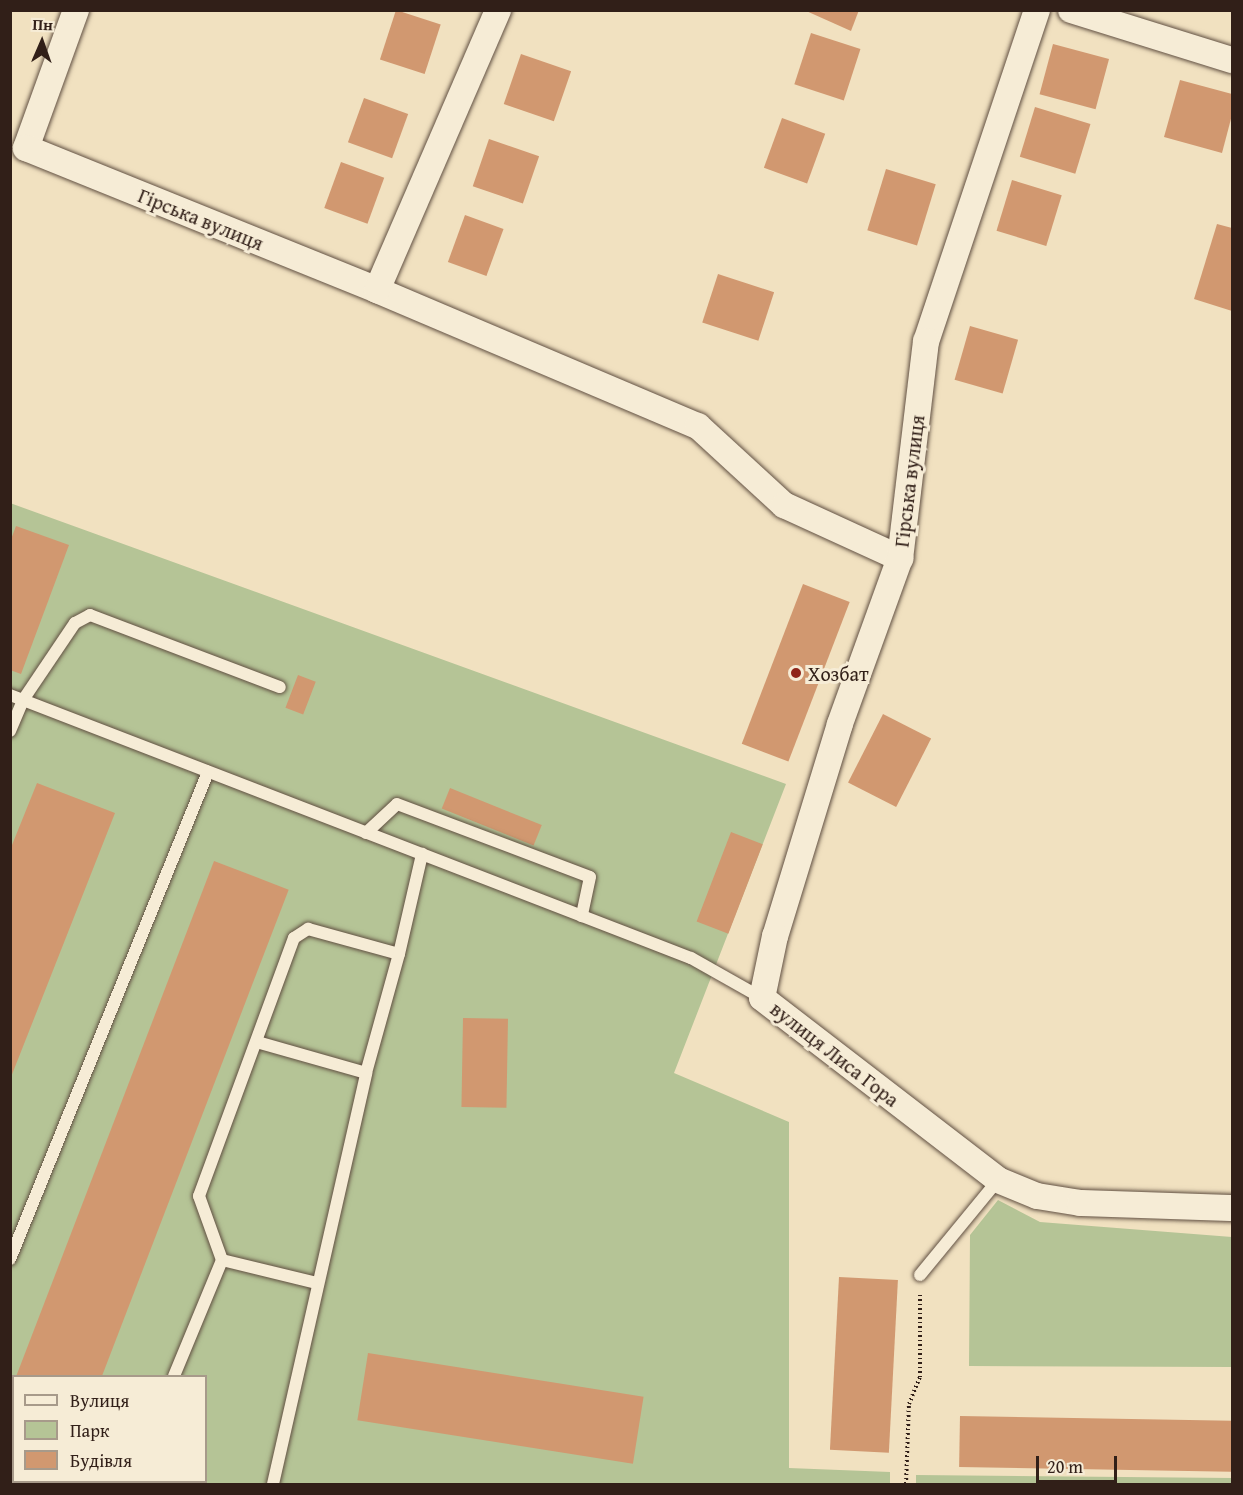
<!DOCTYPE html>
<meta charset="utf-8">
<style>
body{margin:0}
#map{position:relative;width:1243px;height:1495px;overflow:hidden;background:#f1e1c0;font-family:"Gentium Book Plus",serif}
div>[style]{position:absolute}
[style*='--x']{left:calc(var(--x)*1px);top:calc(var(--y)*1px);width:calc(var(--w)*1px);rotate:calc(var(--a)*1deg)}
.green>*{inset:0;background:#b5c496}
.building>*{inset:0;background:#d19870;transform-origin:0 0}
.path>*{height:4px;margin-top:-2px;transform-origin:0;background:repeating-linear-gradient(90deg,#311f18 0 1.5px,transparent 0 4.5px)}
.roads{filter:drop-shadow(0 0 2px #615042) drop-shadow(0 0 2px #615042)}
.service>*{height:12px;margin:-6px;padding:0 6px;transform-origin:6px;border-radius:6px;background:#f6ecd6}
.minor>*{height:26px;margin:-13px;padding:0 13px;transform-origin:13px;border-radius:13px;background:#f6ecd6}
.dots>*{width:16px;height:16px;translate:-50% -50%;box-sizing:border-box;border:3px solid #f6ecd6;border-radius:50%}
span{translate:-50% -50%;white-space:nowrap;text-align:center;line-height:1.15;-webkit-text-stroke:6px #f6ecd6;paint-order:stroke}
.street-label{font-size:20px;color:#311f18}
.poi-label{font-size:20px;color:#311f18}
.left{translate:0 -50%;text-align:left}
.frame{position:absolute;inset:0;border:12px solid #311f18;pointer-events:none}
.legend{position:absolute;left:12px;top:1375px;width:195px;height:108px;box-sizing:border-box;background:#f6ecd6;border:2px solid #a79a8a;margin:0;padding:8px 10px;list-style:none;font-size:18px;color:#311f18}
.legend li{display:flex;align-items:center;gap:12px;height:30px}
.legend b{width:30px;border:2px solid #a79a8a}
.north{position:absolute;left:12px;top:12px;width:60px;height:60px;-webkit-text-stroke:4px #f6ecd6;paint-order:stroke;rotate:2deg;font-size:16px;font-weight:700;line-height:24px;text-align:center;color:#311f18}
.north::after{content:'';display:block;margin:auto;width:21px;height:27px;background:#311f18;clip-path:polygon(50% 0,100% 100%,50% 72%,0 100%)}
.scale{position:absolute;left:1036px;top:1456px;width:81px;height:27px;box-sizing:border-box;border:3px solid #311f18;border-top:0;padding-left:8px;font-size:18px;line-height:21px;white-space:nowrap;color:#311f18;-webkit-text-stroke:4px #f6ecd6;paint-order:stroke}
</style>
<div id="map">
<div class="green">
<i style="clip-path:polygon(evenodd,10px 503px,786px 784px,674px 1073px,789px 1122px,789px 1468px,890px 1472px,890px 1484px,11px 1484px,10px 503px,14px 1376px,206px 1376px,206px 1482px,14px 1482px,14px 1376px)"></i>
<i style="clip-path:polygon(998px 1200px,1040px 1222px,1232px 1237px,1232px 1367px,969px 1366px,970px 1235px)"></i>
<i style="clip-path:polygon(916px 1475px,1232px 1478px,1232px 1484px,916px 1484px)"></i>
</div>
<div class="building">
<i style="left:396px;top:10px;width:47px;height:52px;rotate:18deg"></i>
<i style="clip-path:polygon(804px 10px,859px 10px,851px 31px)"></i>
<i style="left:811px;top:33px;width:52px;height:54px;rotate:18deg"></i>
<i style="left:1053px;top:44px;width:58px;height:52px;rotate:15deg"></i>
<i style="left:521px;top:54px;width:53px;height:53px;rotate:19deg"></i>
<i style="clip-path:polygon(1180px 80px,1232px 94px,1232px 115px,1222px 153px,1164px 137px)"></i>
<i style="left:364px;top:98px;width:47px;height:47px;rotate:20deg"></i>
<i style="left:1035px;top:107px;width:58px;height:52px;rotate:17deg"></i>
<i style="left:782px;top:118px;width:46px;height:53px;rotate:20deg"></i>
<i style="left:489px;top:139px;width:53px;height:50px;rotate:19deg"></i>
<i style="left:341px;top:162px;width:46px;height:49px;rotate:20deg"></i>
<i style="left:886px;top:169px;width:52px;height:64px;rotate:17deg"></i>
<i style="left:1012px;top:180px;width:52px;height:53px;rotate:17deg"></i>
<i style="left:465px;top:215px;width:41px;height:50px;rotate:20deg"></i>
<i style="clip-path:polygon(1217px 224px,1232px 228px,1232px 311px,1194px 299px)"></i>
<i style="left:718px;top:274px;width:59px;height:51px;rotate:18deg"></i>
<i style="left:970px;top:326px;width:50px;height:56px;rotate:16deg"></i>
<i style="clip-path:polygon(16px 526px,69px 545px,21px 674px,10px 670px,10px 542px)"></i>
<i style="left:803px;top:584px;width:50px;height:171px;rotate:21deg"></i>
<i style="left:298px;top:675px;width:19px;height:35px;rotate:21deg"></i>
<i style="left:883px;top:714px;width:54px;height:77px;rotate:27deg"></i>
<i style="clip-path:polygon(37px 783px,115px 813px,11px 1077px,10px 850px)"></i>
<i style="left:450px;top:788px;width:99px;height:22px;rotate:22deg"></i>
<i style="left:731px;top:832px;width:34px;height:96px;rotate:21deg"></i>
<i style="left:214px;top:861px;width:80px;height:552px;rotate:21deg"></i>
<i style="left:463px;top:1018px;width:45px;height:89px;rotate:1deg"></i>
<i style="left:839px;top:1277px;width:59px;height:173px;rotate:3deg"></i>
<i style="left:368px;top:1353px;width:279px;height:68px;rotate:9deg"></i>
<i style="clip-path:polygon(13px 1380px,14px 1380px,14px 1426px,10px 1425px,10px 1388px)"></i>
<i style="left:960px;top:1416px;width:272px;height:51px;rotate:1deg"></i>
</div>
<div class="path">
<i style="--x:906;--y:1484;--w:80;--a:-87.9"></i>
<i style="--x:909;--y:1404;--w:29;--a:-68"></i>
<i style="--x:920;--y:1377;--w:84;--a:-90"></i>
</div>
<div class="roads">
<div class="service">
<i style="--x:10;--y:695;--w:730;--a:21.12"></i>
<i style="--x:691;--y:958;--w:81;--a:29.4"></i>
<i style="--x:10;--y:731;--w:34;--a:-67"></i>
<i style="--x:23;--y:700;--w:93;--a:-56"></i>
<i style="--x:75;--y:623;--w:17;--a:-28"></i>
<i style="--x:90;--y:615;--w:203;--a:20.8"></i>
<i style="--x:366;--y:833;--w:42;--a:-43.1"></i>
<i style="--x:397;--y:804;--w:206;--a:20.7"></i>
<i style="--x:590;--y:877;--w:40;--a:102"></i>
<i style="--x:257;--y:1042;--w:113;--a:15.9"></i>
<i style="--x:10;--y:1259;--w:526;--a:-67.87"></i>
<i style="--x:222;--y:1260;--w:98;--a:13.6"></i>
<i style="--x:920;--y:1275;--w:123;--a:-50.6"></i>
<i style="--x:174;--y:1376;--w:126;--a:-67.5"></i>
<i style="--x:222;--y:1260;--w:68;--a:-109.8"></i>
<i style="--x:199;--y:1196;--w:275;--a:-69.8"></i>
<i style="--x:294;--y:938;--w:17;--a:-33"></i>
<i style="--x:308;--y:929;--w:94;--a:15.4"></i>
<i style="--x:10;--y:1455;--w:4;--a:14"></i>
<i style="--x:73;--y:1482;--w:8;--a:14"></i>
<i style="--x:131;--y:1484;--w:2;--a:-63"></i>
<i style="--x:273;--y:1484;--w:421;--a:-77.2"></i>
<i style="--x:366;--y:1073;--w:123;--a:-74.5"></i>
<i style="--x:399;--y:954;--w:103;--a:-77"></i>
</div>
<div class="minor">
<i style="--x:76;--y:10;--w:147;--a:109.9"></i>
<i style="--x:26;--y:148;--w:379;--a:22"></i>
<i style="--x:377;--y:290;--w:349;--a:23"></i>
<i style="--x:698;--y:426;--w:117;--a:42.6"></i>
<i style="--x:784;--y:505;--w:128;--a:24.6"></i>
<i style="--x:1037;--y:10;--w:349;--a:108.5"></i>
<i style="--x:926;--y:341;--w:219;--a:96.8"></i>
<i style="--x:900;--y:558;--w:177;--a:109.9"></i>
<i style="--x:840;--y:724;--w:222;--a:107"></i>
<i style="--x:775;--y:936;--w:63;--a:101.8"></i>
<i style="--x:762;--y:998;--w:298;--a:37.6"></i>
<i style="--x:998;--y:1180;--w:42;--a:22.3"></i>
<i style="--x:1037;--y:1196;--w:44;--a:9.2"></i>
<i style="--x:1080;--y:1203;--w:152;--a:1.9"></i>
<i style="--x:1071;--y:10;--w:169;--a:17.3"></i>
<i style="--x:377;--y:290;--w:305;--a:-66.6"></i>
</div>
</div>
<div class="dots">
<i style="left:796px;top:673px;background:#8f2418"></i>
</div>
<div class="street-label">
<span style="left:201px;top:219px;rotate:22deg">Гірська вулиця</span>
<span style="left:909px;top:481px;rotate:-83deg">Гірська вулиця</span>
<span style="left:835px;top:1054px;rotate:38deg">вулиця Лиса Гора</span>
</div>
<div class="poi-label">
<span class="left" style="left:808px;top:673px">Хозбат</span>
</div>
<div class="frame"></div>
<ul class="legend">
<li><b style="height:8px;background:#f6ecd6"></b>Вулиця</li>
<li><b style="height:16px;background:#b5c496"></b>Парк</li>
<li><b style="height:16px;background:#d19870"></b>Будівля</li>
</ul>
<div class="north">Пн</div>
<div class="scale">20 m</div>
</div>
